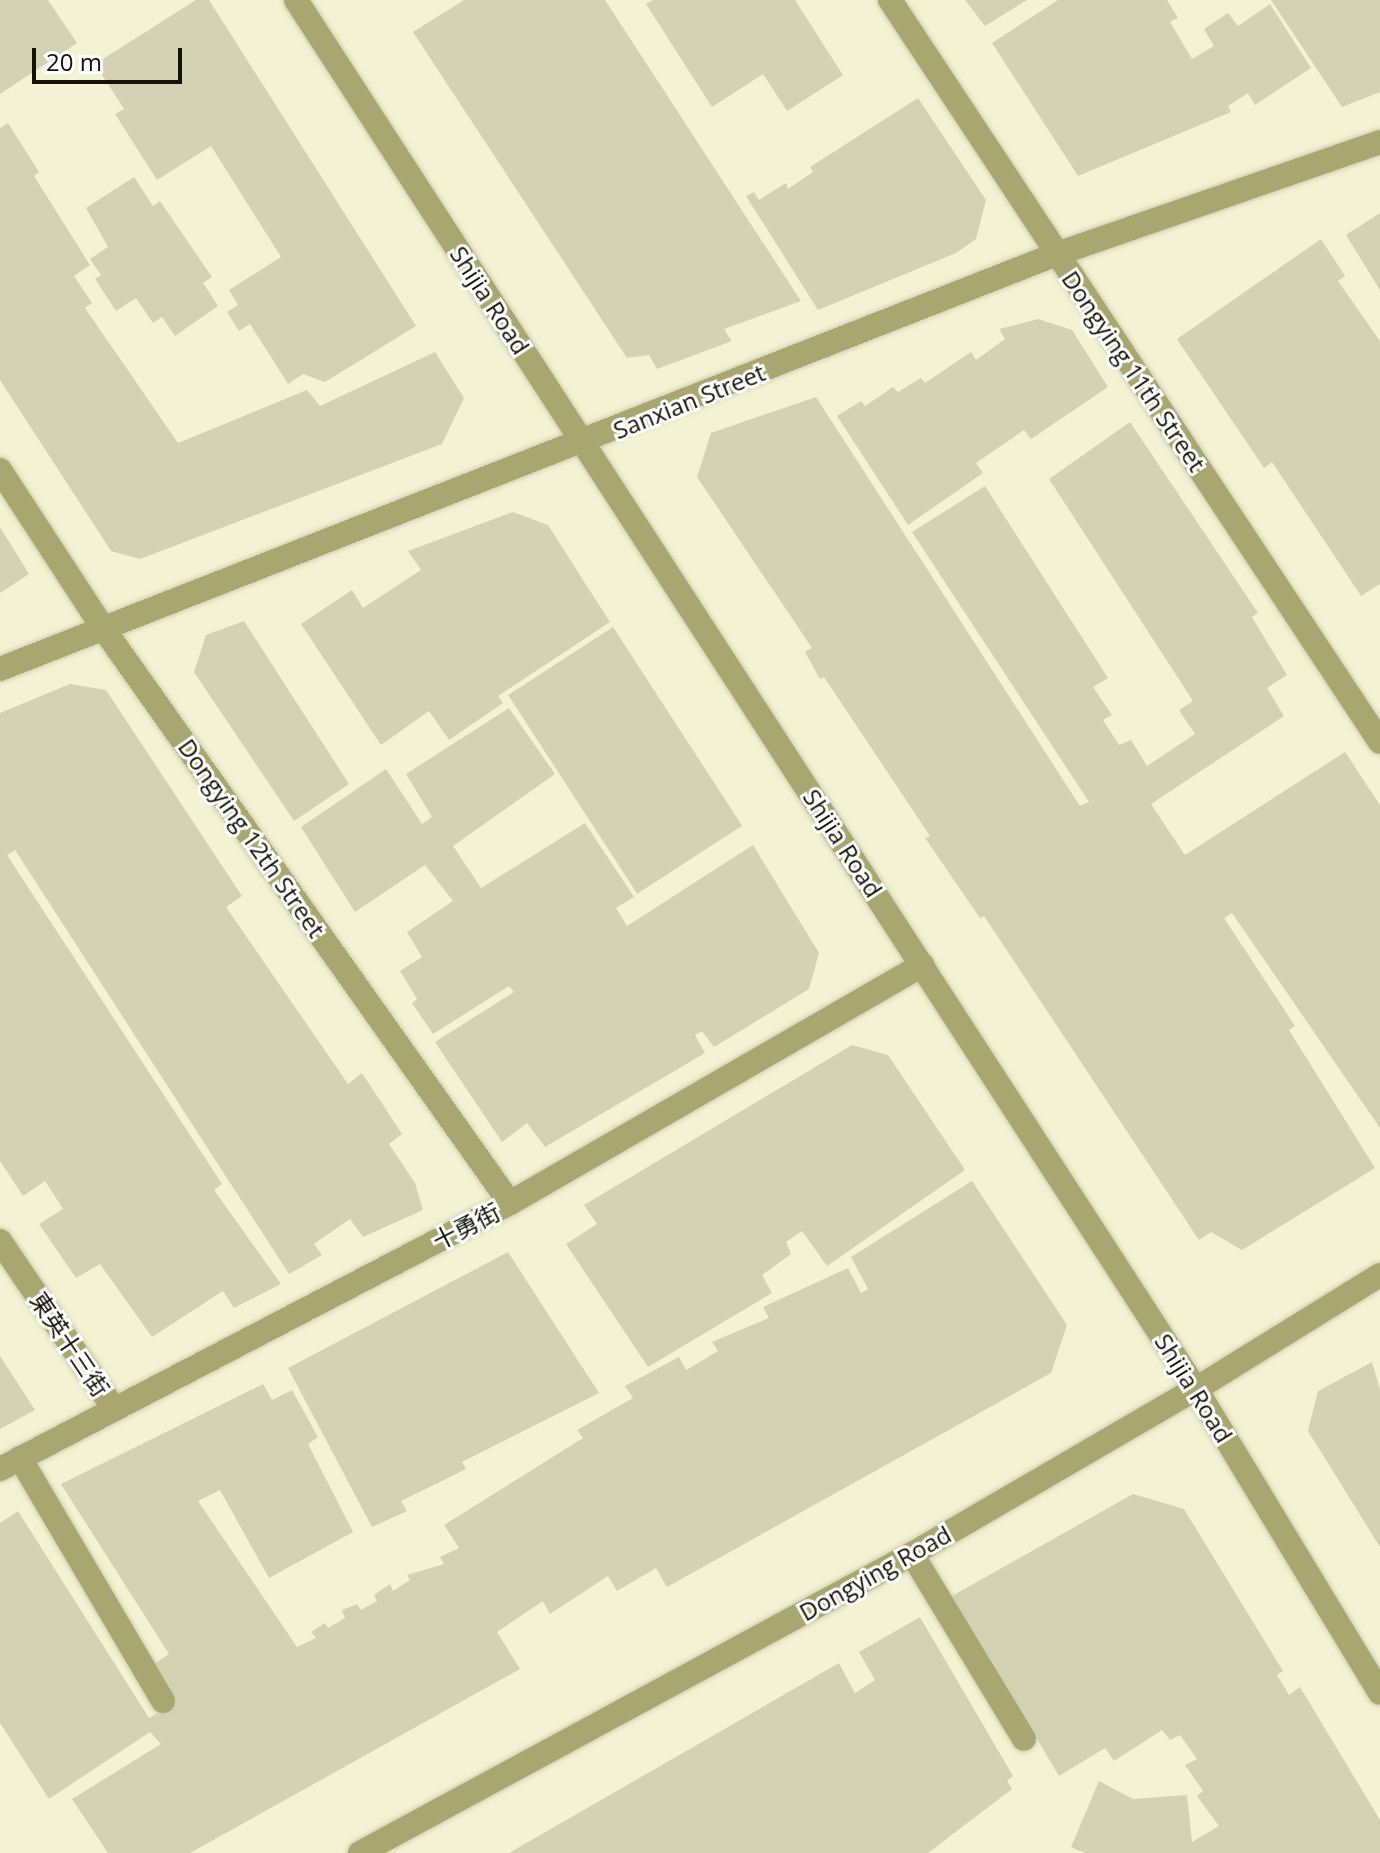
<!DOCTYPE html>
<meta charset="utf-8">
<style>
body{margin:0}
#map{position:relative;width:1380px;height:1853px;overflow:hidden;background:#f3f2d2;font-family:"Open Sans","Noto Sans TC",sans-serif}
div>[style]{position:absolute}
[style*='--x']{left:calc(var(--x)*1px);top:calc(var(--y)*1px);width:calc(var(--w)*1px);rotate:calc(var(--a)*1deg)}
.building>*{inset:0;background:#d3d3b4;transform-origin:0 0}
.roads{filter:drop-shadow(0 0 2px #cfceb2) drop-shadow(0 0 2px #cfceb2)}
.minor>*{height:24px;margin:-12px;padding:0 12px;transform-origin:12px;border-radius:12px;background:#a8a770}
span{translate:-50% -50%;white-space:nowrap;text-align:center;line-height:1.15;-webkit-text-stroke:6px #fff;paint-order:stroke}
.street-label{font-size:24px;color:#141308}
.scale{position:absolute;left:32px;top:48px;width:150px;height:36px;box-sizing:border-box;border:4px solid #141308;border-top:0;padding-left:10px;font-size:24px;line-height:28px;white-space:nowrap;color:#141308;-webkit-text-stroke:6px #fff;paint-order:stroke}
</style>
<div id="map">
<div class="building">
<i style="clip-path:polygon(0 0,48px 0,77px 43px,0 94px)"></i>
<i style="clip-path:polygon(196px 0,209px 0,416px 326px,325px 382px,303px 374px,288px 384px,250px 324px,239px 331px,227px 312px,238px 305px,229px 290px,281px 257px,211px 146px,157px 180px,115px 114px,124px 109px,95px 64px)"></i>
<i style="clip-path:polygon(464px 0,605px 0,801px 301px,724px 329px,732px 341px,657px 369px,649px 355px,627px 358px,413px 32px)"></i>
<i style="clip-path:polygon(653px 0,795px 0,843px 75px,787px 111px,763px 74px,712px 107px,646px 4px)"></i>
<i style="clip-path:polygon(965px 0,1027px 0,985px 26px)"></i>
<i style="clip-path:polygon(1058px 0,1167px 0,1178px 18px,1170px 22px,1192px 59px,1214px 46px,1204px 29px,1228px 13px,1238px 26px,1270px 4px,1311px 68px,1255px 105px,1248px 93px,1228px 106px,1231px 112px,1078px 176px,992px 43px)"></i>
<i style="clip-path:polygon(1271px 0,1380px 0,1380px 92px,1342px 107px)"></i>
<i style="clip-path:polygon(918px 98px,986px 200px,976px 239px,956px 253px,818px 310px,746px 196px,754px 192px,759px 200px,786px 183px,788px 189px,813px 172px,810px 167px)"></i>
<i style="clip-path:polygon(8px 123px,39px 172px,34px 176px,90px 265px,74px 276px,92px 303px,85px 308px,178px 443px,307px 390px,320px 406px,435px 352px,464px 398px,442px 444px,140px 559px,111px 551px,0 380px,0 128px)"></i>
<i style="clip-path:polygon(134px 177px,153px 206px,160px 201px,212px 277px,203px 283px,218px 306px,175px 336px,162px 317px,153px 323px,136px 298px,116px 311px,95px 279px,101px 275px,90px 259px,108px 247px,86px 208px)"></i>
<i style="clip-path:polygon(1380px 213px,1380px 290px,1346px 235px)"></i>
<i style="clip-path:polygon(1321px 239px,1345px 276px,1338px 281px,1380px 341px,1380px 584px,1361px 596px,1272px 462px,1264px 468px,1177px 339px)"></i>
<i style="clip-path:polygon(1038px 319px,1072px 330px,1108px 387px,1031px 439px,1024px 430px,976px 463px,983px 473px,908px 525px,837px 416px,861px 401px,865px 406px,893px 387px,898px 392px,921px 378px,925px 383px,971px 352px,976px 360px,1005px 339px,999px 329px)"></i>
<i style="clip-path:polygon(816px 397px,1080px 806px,1089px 802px,912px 532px,985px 486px,1108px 678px,1093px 687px,1112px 715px,1103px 720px,1119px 745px,1131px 740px,1147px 766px,1195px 734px,1179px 710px,1193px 701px,1049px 479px,1130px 422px,1258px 613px,1252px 617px,1287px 675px,1267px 688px,1284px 716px,1151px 804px,1185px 855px,1345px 752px,1380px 805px,1380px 1128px,1232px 913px,1224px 918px,1295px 1026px,1289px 1030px,1375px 1168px,1242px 1250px,1211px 1232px,1199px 1240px,984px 916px,980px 918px,925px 838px,930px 836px,824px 677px,820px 679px,805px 652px,812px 648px,697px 477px,711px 433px)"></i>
<i style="clip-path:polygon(513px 512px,548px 525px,610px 622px,498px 696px,503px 703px,449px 740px,429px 711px,381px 745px,301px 624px,352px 590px,363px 608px,421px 570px,408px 551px)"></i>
<i style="clip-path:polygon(0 527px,29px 574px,0 593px)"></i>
<i style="clip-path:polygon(244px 621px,349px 784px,294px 821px,194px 672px,206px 635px)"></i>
<i style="left:613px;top:627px;width:237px;height:125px;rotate:57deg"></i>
<i style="clip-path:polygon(70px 684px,106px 690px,242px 896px,226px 907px,348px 1084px,362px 1073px,402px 1134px,389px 1144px,415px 1183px,423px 1210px,363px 1237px,350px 1219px,314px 1244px,322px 1255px,289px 1274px,15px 850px,7px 855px,222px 1184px,214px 1190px,281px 1284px,234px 1308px,223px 1291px,152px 1337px,100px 1264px,76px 1278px,39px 1224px,63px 1209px,45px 1181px,23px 1196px,0 1161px,0 713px)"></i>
<i style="clip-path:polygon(509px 708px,555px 774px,453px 846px,481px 888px,585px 823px,634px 897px,616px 908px,627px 926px,753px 845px,819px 953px,809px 989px,714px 1047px,702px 1031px,695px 1035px,705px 1053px,545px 1147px,527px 1123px,502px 1142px,435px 1042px,514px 992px,509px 986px,433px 1034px,412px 1003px,417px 999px,400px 971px,422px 957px,407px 932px,453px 901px,425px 865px,355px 912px,301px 827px,386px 769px,422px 824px,432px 817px,406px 774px)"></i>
<i style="clip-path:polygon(852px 1045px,888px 1055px,965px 1170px,827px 1266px,802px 1231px,786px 1242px,791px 1254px,762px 1275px,772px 1293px,648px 1367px,566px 1244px,597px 1224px,584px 1205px)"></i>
<i style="clip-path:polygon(972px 1181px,1067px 1325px,1051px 1373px,667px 1587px,656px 1568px,617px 1591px,608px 1576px,550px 1614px,543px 1601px,497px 1632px,520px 1669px,190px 1853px,108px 1853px,72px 1799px,161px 1744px,150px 1732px,49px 1799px,0 1723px,0 1523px,18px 1511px,149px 1718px,177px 1702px,153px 1665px,169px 1654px,61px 1484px,263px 1384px,272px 1400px,292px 1390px,318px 1437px,308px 1444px,353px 1532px,269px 1578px,220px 1490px,198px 1501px,297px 1647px,316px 1638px,311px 1632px,325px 1623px,328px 1628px,345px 1618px,342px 1610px,357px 1604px,361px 1610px,377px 1601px,374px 1595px,390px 1584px,393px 1591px,410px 1580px,407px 1575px,444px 1564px,440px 1557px,459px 1548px,444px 1525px,583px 1438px,577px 1430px,633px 1398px,625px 1386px,679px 1357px,686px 1370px,718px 1351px,712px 1342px,769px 1318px,763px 1307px,848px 1268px,861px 1293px,868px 1289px,851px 1257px)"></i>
<i style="clip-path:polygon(508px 1252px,599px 1393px,462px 1462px,466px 1469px,401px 1501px,407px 1511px,372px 1527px,288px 1368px)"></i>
<i style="clip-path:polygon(0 1356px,35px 1410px,0 1429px)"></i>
<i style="clip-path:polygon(1372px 1362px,1380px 1390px,1380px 1547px,1308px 1431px,1318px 1391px)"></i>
<i style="clip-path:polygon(1133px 1494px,1184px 1509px,1283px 1671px,1277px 1675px,1289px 1695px,1300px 1687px,1380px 1820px,1380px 1853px,1085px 1853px,1071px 1847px,1099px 1781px,1133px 1799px,1187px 1795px,1192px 1842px,1219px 1826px,1197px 1796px,1203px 1791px,1185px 1765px,1197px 1759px,1180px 1735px,1170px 1740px,1162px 1730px,1114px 1761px,1105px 1748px,1059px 1776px,952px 1596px)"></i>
<i style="clip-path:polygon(920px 1617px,1013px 1776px,1007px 1781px,1012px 1789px,928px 1853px,509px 1853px,839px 1663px,855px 1693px,875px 1680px,859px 1652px)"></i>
</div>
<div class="roads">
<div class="minor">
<i style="--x:296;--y:0;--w:1655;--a:57.06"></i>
<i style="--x:1196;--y:1389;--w:355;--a:58.8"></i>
<i style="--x:890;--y:0;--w:889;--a:56.56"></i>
<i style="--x:0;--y:470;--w:189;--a:56.9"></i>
<i style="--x:103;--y:628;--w:704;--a:54.71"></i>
<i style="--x:0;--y:669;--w:1136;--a:-21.44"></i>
<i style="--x:1057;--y:254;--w:342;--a:-19.1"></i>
<i style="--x:0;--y:1241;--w:199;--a:55.8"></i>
<i style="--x:20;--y:1458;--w:282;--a:59.5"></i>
<i style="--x:0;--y:1469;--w:575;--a:-27.55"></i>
<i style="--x:510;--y:1203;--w:476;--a:-30"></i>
<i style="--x:912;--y:1554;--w:216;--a:58.8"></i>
<i style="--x:360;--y:1853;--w:628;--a:-28.44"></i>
<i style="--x:912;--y:1554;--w:328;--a:-30.2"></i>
<i style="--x:1196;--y:1389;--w:216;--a:-31.8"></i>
</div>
</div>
<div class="street-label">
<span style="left:490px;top:300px;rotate:57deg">Shijia Road</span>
<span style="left:1134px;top:371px;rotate:56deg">Dongying 11th Street</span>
<span style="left:689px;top:401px;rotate:-22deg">Sanxian Street</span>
<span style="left:252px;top:838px;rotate:55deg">Dongying 12th Street</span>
<span style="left:843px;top:843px;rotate:57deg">Shijia Road</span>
<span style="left:466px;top:1226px;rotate:-27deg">十勇街</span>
<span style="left:70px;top:1344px;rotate:56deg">東英十三街</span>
<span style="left:1194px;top:1388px;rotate:58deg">Shijia Road</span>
<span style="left:875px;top:1573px;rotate:-29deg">Dongying Road</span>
</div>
<div class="scale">20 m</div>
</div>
